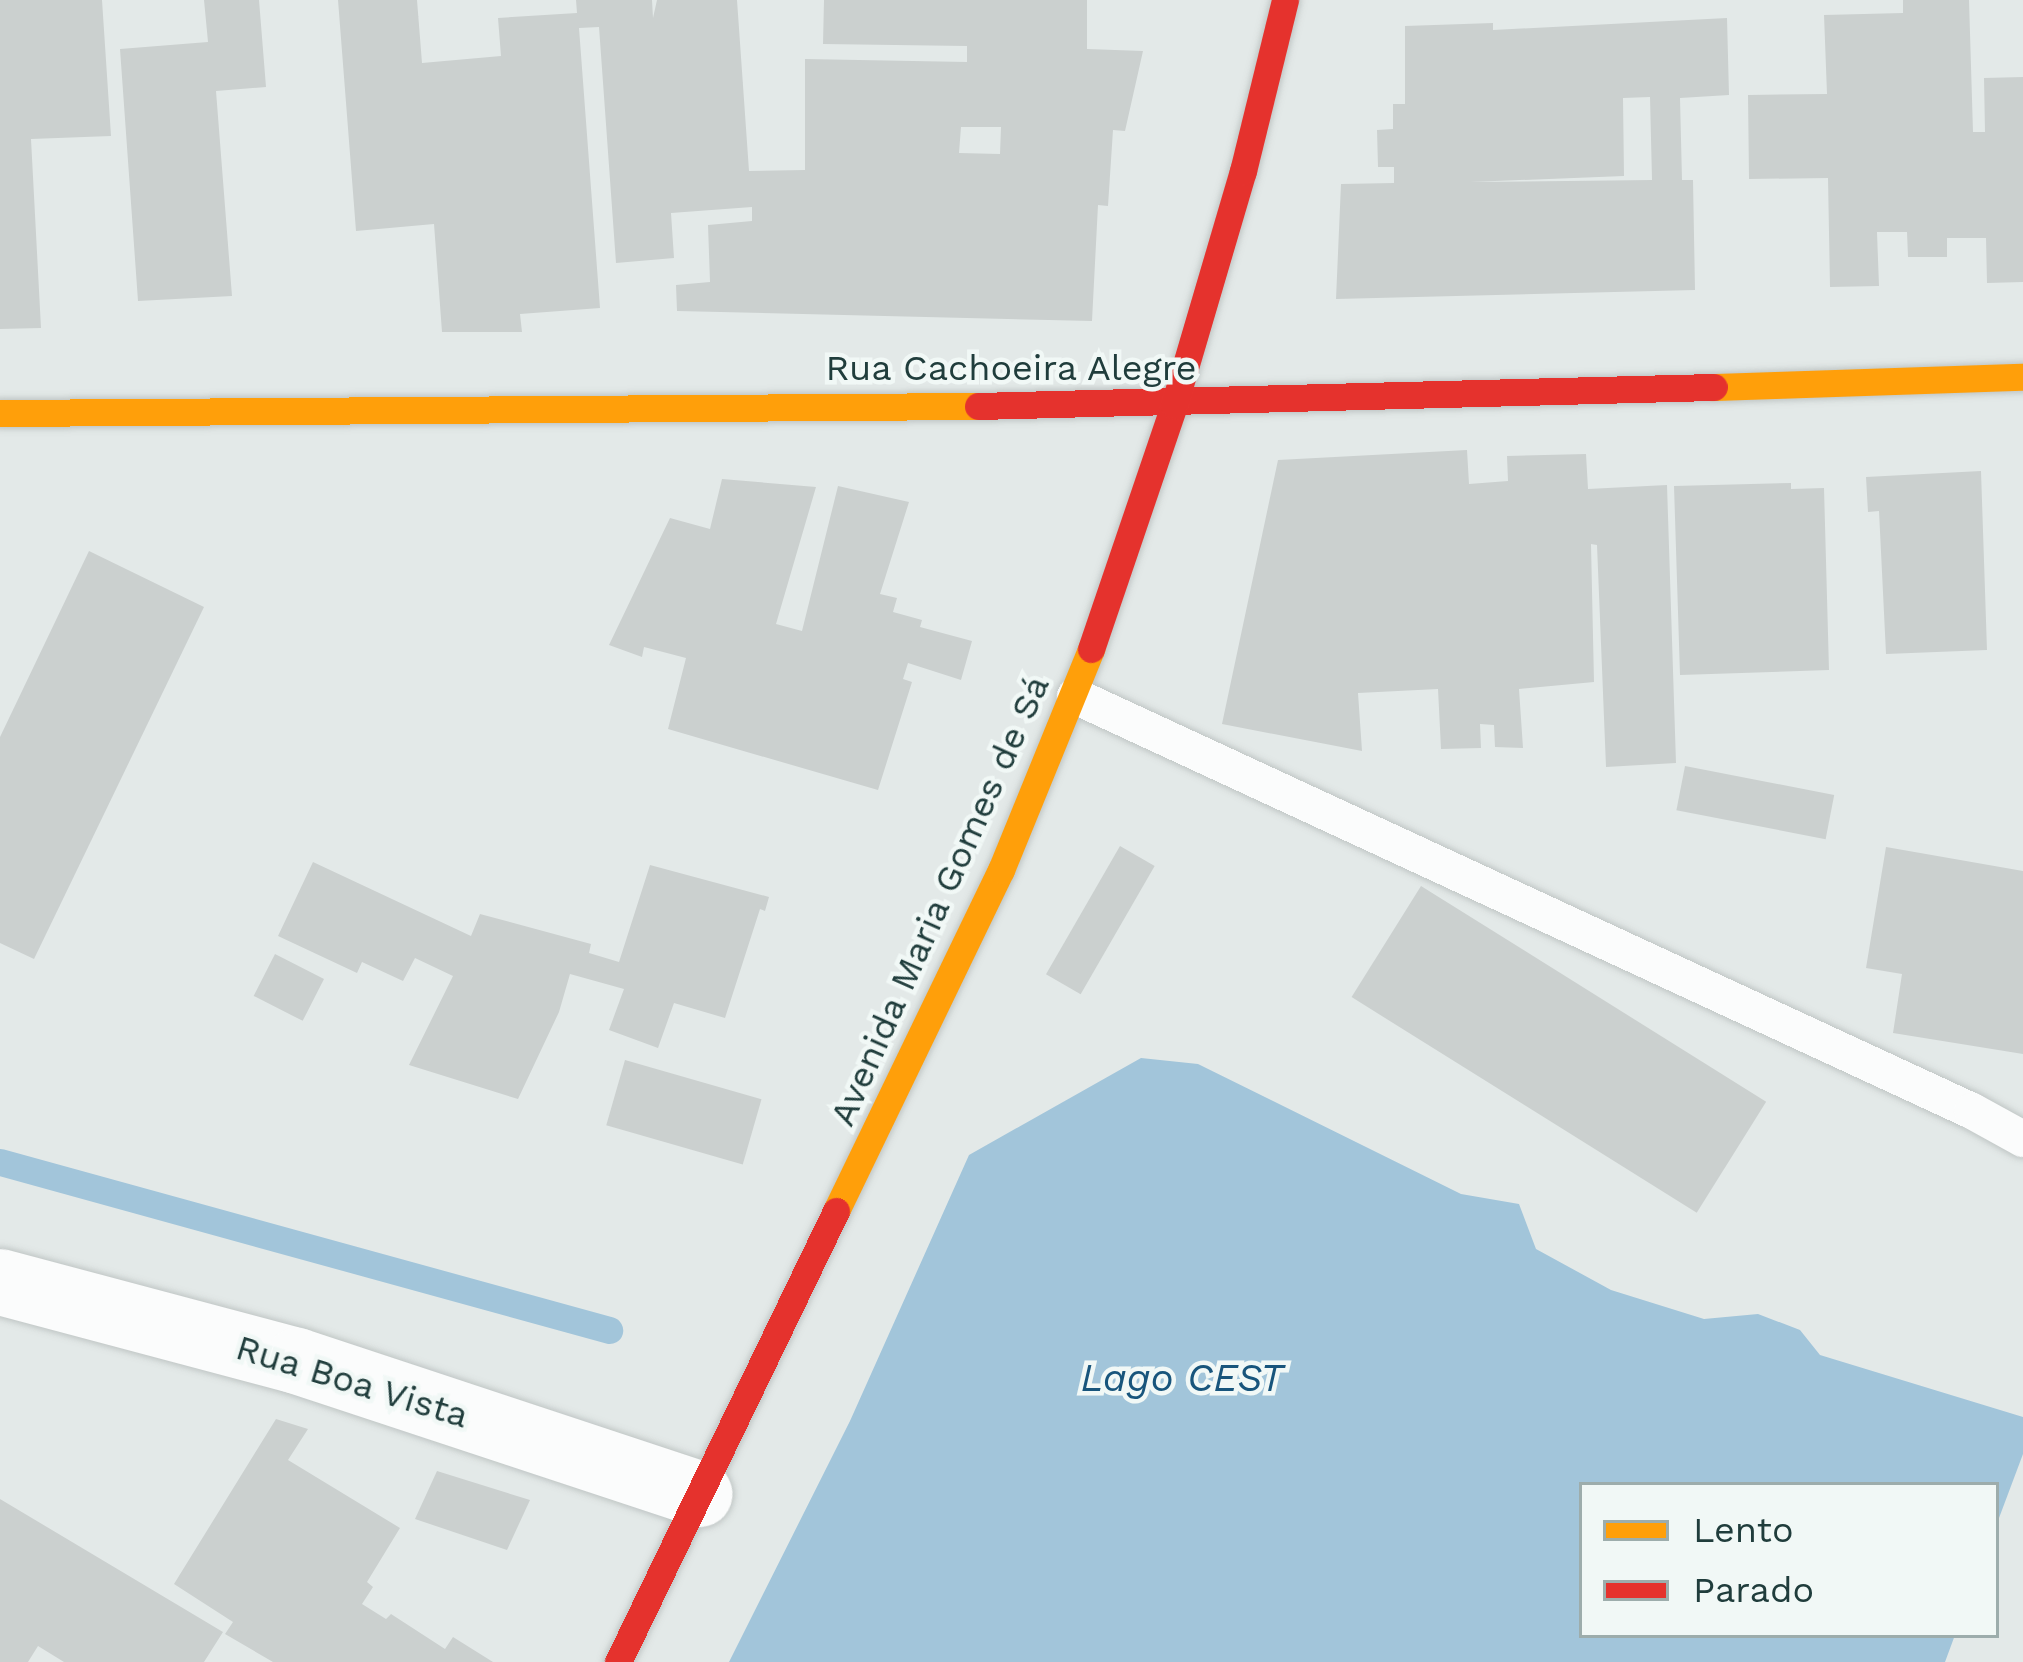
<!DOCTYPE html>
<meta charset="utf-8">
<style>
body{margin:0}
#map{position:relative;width:2023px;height:1662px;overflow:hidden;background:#e3e9e8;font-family:"Work Sans",sans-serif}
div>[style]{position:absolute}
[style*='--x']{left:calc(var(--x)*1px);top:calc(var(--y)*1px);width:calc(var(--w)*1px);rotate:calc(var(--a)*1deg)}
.water>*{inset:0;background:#a2c5da}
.stream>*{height:27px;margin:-13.5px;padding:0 13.5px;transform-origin:13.5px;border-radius:13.5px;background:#a2c5da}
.building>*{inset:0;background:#cbd0cf;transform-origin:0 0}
.roads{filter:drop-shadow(0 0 3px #c0c6c5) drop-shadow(0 0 3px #c0c6c5)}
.lane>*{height:36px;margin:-18px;padding:0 18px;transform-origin:18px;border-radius:18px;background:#fbfcfc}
.street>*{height:66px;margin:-33px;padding:0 33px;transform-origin:33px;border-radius:33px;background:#fbfcfc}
.slow>*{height:27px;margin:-13.5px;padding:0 13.5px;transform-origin:13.5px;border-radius:13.5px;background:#ff9f0a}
.jam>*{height:27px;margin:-13.5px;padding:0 13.5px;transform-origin:13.5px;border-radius:13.5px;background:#e5322d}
span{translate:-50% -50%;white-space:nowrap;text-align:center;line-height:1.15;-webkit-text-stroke:9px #f1f8f6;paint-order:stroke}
.street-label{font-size:36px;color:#203d3c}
.water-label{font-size:39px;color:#18557c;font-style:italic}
.legend{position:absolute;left:1579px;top:1482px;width:420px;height:156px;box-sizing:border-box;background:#f1f8f6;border:3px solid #9dadac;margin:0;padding:15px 21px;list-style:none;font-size:36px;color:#203d3c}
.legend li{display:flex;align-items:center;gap:24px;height:60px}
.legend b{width:60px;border:3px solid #9dadac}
</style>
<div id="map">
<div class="water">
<i style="clip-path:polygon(1141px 1058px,1198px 1064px,1461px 1194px,1519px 1204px,1536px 1249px,1611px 1290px,1704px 1319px,1758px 1314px,1800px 1330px,1820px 1355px,2023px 1417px,2023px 1454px,1996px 1526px,1996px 1485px,1582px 1485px,1582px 1635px,1955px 1635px,1945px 1662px,729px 1662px,850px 1421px,969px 1155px)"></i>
</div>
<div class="stream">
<i style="--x:0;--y:1162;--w:632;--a:15.42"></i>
</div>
<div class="building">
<i style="clip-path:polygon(0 0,102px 0,111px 136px,31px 139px,41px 328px,0 329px)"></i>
<i style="clip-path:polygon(204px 0,259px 0,266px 87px,216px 91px,232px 296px,138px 301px,120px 49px,208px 42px)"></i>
<i style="clip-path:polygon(evenodd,338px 0,417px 0,422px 63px,501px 56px,498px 18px,577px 13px,576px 0,652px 0,653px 18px,657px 0,737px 0,749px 171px,805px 170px,805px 59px,967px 62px,967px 46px,823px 44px,824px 0,1087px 0,1087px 49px,1143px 51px,1125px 131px,1113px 130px,1108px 206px,1098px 205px,1092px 321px,677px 311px,676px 285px,710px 282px,708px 225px,752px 221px,752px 207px,671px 213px,674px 258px,616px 263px,599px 27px,579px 28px,600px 308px,520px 314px,522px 332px,442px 332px,434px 224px,356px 231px,338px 0,961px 127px,1001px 127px,1000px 154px,959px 153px,961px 127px)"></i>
<i style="clip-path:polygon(1903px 0,1969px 0,1973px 132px,1985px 132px,1984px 78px,2023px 77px,2023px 282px,1987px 283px,1986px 238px,1947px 238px,1947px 257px,1908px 257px,1907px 232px,1877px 232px,1879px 286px,1830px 287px,1828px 178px,1749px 179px,1748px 95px,1827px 94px,1824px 15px,1903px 13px)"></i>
<i style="clip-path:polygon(evenodd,1727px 18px,1729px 95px,1680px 98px,1682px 180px,1693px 180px,1695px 290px,1336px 299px,1341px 184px,1394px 183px,1394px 167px,1378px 167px,1377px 130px,1393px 129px,1393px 104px,1405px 104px,1405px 26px,1493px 23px,1493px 30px,1727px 18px,1650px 97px,1652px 180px,1470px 182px,1624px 176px,1623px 98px,1650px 97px)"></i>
<i style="clip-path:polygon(1467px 450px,1469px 484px,1508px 481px,1507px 456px,1586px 454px,1588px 489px,1667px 485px,1676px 763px,1606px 767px,1597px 545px,1591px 544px,1594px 682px,1519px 689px,1523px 748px,1495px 747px,1494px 725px,1480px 724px,1481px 748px,1441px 749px,1438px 689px,1358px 693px,1362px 751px,1222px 724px,1278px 460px)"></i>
<i style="clip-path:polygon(1981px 471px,1987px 650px,1886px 654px,1879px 511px,1868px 512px,1866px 477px)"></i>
<i style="clip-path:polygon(722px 479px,816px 487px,776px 624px,802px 631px,838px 486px,909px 502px,880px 594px,897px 598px,893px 612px,922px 620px,920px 627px,972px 641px,961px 680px,908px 663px,903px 679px,912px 682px,878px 790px,668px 729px,686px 658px,644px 647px,642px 657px,609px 645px,670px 518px,710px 529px)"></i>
<i style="clip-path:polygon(1791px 483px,1791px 489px,1824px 488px,1829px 670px,1680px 675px,1674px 486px)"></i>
<i style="clip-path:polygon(89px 551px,204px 607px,34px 959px,0 943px,0 737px)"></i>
<i style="left:1685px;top:766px;width:152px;height:45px;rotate:11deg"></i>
<i style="left:1120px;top:846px;width:40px;height:148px;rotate:30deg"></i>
<i style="clip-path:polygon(1886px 847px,2023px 871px,2023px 1054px,1893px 1033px,1902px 974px,1866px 968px)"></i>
<i style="clip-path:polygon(313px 862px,471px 936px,480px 914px,591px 944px,589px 953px,619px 962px,650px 865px,769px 897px,765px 911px,760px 909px,725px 1018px,674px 1003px,658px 1048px,609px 1030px,624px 989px,570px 974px,559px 1012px,518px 1099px,409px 1065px,453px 976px,415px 958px,403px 981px,362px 962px,357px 973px,278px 936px)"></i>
<i style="left:1421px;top:886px;width:407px;height:131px;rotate:32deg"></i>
<i style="left:275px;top:954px;width:55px;height:47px;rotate:27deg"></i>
<i style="left:625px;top:1060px;width:142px;height:68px;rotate:16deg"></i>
<i style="clip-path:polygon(276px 1419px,308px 1429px,288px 1460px,400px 1528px,367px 1582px,373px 1587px,362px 1604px,386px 1619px,391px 1614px,445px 1649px,453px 1637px,493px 1662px,273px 1662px,225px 1634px,233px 1622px,174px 1584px)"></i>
<i style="clip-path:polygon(437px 1471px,530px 1500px,507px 1550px,415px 1519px)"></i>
<i style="clip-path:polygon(0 1499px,223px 1632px,204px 1662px,64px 1662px,38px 1646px,28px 1662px,0 1662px)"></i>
</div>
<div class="roads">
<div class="lane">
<i style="--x:1075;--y:696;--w:988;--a:24.83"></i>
<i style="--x:1972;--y:1111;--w:58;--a:28.8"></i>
</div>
<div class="street">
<i style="--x:0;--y:1282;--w:307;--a:14.9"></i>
<i style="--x:297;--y:1361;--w:424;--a:18.3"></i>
</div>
<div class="slow">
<i style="--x:1714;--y:387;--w:309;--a:-1.9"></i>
<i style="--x:0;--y:413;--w:978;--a:-0.41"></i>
<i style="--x:836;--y:1211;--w:379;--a:-64.2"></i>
<i style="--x:1001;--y:870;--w:239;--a:-67.8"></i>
</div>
<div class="jam">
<i style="--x:978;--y:406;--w:736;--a:-1.48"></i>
<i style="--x:1091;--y:649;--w:258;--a:-71.2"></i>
<i style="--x:1174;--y:405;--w:244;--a:-73.6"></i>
<i style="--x:1243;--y:171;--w:176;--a:-76.2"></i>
<i style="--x:618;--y:1662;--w:501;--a:-64.2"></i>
</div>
</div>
<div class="street-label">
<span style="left:1011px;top:369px">Rua Cachoeira Alegre</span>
<span style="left:940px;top:901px;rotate:-66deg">Avenida Maria Gomes de Sá</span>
<span style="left:352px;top:1382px;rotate:17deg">Rua Boa Vista</span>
</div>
<div class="water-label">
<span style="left:1182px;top:1378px">Lago CEST</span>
</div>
<ul class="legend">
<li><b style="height:15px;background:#ff9f0a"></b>Lento</li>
<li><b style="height:15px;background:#e5322d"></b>Parado</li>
</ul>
</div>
